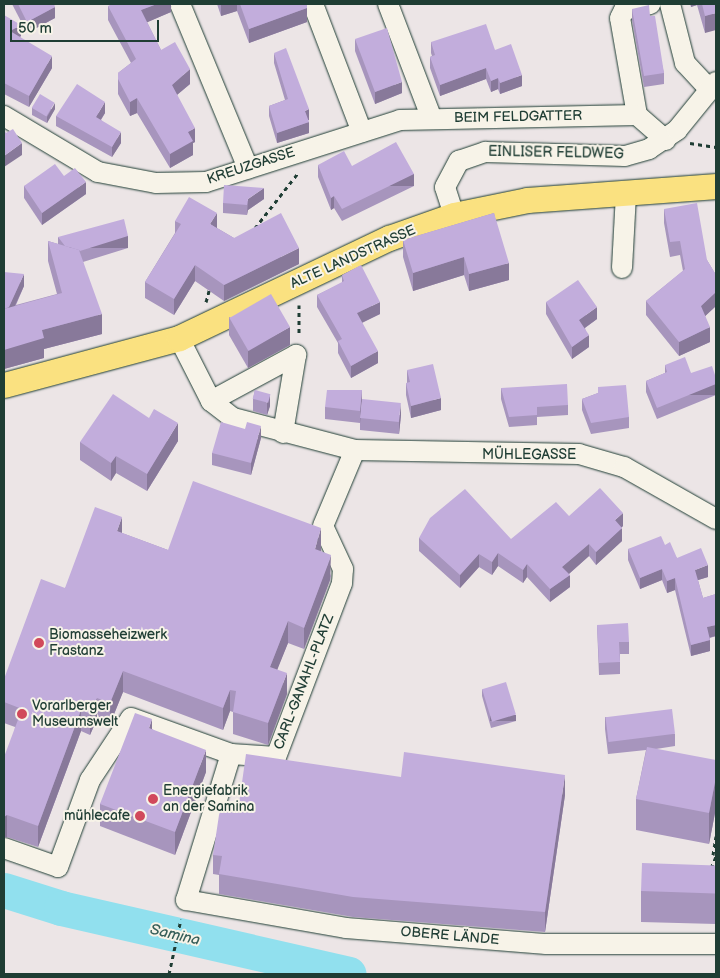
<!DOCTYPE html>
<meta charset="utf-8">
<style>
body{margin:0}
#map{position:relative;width:720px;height:978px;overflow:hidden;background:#ece5e6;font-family:"Balsamiq Sans",sans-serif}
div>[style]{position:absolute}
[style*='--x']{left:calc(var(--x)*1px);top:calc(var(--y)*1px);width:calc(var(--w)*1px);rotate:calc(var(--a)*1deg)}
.river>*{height:35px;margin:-17.5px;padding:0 17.5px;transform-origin:17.5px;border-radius:17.5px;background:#91e0ee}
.path>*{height:3px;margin-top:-1.5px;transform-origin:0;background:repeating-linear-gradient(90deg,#1f3d34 0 4px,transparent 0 8px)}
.roads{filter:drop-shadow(0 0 1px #1f3d34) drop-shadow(0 0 1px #1f3d34)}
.minor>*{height:20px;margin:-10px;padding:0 10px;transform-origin:10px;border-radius:10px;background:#f7f3e8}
.major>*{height:25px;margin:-12.5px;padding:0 12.5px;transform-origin:12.5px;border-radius:12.5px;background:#fae180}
.wall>*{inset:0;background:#a795bd}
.shaded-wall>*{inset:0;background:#88799a;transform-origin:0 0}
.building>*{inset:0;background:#c2addc;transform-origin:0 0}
.dots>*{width:14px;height:14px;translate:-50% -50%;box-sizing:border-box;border:2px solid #f7f3e8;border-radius:50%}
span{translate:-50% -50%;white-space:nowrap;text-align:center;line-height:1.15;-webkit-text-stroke:4px #f7f3e8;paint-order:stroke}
.street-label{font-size:14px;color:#1f3d34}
.poi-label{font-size:14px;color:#1f3d34}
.left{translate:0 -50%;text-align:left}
.right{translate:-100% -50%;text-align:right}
.water-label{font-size:15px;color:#365e59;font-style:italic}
.frame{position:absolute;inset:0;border:5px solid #1f3d34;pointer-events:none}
.scale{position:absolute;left:10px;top:20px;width:149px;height:22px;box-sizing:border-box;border:2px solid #1f3d34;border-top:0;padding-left:6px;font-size:15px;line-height:18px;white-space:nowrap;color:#1f3d34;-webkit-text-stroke:4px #f7f3e8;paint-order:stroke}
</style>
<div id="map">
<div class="river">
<i style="--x:4;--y:890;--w:60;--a:17.5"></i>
<i style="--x:61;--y:908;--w:295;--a:12.9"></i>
</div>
<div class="path">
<i style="--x:690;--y:143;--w:26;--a:9"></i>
<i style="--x:255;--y:228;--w:70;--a:-52"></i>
<i style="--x:206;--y:302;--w:16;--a:-75"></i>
<i style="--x:299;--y:305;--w:31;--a:90"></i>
<i style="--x:713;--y:855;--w:19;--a:-81"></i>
<i style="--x:711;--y:868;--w:13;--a:-67"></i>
<i style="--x:169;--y:974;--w:56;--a:-77.7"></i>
</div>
<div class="roads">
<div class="minor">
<i style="--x:180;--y:4;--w:178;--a:67.5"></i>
<i style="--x:313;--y:4;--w:137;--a:69.1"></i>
<i style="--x:388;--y:4;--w:123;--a:69.1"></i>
<i style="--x:670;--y:4;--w:61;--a:75.7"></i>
<i style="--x:685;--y:63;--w:37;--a:47"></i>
<i style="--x:637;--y:115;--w:98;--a:-99.9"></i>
<i style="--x:620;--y:18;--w:9;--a:-63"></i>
<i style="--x:624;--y:10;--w:27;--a:-13"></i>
<i style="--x:4;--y:116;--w:109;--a:30.8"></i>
<i style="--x:98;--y:172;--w:59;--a:10.7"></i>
<i style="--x:156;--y:183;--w:50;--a:-1.1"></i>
<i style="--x:206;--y:182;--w:204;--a:-17.7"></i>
<i style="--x:400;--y:120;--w:237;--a:-1.2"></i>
<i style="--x:637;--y:115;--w:38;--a:41"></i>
<i style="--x:454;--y:215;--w:29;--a:-108"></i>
<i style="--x:445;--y:187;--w:30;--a:-62"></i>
<i style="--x:459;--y:161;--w:28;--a:-19"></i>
<i style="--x:485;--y:152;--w:140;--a:1.6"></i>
<i style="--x:625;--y:156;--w:25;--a:-16"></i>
<i style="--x:649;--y:149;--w:34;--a:-34"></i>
<i style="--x:677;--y:130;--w:62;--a:-50.9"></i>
<i style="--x:622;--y:268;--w:75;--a:-86.9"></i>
<i style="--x:179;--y:338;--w:71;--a:63.1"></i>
<i style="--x:211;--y:401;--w:28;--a:38"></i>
<i style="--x:233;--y:418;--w:126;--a:14.7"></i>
<i style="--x:355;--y:450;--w:224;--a:1"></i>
<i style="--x:579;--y:454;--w:47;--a:16.1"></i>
<i style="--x:624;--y:467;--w:106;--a:29.5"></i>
<i style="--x:211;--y:401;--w:97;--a:-28.4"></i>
<i style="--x:296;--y:355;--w:79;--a:99.5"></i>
<i style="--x:231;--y:754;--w:153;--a:107.1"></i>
<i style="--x:186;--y:900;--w:162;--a:9.9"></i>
<i style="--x:346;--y:928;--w:201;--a:4.6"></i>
<i style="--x:546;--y:944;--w:170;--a:0"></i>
<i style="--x:4;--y:848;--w:57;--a:19.4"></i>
<i style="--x:58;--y:867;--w:93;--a:-69.8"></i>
<i style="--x:90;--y:780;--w:74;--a:-56.5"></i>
<i style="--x:131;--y:718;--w:106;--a:19.8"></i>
<i style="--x:231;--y:754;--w:45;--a:3.8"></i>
<i style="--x:276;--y:757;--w:186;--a:-69.2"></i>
<i style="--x:342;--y:583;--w:14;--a:-86"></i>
<i style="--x:343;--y:569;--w:47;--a:-114.9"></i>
<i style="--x:323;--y:526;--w:82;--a:-67.2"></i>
</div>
<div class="major">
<i style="--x:4;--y:385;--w:181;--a:-15"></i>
<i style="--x:179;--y:338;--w:233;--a:-25.5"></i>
<i style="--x:389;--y:238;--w:69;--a:-19.5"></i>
<i style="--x:454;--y:215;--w:75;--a:-11.6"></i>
<i style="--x:527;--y:200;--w:190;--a:-4.2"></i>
</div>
</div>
<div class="wall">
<i style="clip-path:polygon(12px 4px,54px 4px,55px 18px,27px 33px)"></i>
<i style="clip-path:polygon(171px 4px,171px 12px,147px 22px,161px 50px,190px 84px,177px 95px,195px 142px,193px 143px,193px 155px,170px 168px,137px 113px,130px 116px,118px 94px,118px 73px,131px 63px,108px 20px,108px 6px)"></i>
<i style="clip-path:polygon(217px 4px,307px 4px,307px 22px,249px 43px,237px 11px,221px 16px)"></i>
<i style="clip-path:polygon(690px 4px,716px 4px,705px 33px,697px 5px,691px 7px)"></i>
<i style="clip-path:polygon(632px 9px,650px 16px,664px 73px,664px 84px,644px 87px,632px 20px)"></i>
<i style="clip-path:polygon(4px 15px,21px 36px,20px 37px,52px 68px,29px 107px,4px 94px)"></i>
<i style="clip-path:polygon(355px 39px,402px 93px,375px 104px,355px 51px)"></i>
<i style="clip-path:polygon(431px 42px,495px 50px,522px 86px,500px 94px,498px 89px,491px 92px,486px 79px,440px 96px,430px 68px,430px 57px,432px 56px,431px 53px)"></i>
<i style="clip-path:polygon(274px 53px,309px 120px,308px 120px,309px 133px,277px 143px,269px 116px,269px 106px,285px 100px,274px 63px)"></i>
<i style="clip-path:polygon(32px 108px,55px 109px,47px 123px,32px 115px)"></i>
<i style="clip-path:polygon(105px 113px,101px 120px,121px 143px,112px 157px,56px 126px,56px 116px)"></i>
<i style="clip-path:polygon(318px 165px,352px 166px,414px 186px,342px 221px,334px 208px,331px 210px,318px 177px)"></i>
<i style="clip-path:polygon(64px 176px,86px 194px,42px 225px,24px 198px,24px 186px)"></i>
<i style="clip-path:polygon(264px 199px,248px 210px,247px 215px,223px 213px,223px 203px)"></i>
<i style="clip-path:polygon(664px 209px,707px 260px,716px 275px,716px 306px,705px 316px,710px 342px,679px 356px,646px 315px,646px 301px,683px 271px,680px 255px,670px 257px,664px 223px)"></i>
<i style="clip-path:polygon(494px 213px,509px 280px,469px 291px,464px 275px,413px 291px,403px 257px,403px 240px)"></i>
<i style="clip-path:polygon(175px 221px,217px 228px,234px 238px,299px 264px,224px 301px,195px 281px,174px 315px,145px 298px,145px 282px,175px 233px)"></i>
<i style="clip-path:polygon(58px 237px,128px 248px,83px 262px,102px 334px,44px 349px,44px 358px,4px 369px,4px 272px,24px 286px,16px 305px,57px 294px,48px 261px,48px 241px,58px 244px)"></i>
<i style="clip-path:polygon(342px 275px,380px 314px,362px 323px,378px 363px,351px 378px,338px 353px,338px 343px,317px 307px,317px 295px,342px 283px)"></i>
<i style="clip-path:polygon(546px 302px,597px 319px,585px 328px,589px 347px,572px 359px,546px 314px)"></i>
<i style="clip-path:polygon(229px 317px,290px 345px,248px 368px,229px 335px)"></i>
<i style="clip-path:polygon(665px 365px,691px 373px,716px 378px,716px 395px,657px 419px,646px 392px,646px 381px,665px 373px)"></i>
<i style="clip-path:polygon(407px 370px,441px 410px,411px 418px,406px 395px,406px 383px,407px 383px)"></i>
<i style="clip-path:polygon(598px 387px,629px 417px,629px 428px,591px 434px,582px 410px,582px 399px,598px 393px)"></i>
<i style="clip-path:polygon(501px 388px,568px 405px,568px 415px,537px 417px,537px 425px,509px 427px,501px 399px)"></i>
<i style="clip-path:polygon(255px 390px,270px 406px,267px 415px,253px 411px,253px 399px)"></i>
<i style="clip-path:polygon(362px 390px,360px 423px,325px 419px,325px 407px)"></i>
<i style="clip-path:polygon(401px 415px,399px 434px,360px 430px,360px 418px)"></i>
<i style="clip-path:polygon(261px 438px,251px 475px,212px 465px,212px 453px)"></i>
<i style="clip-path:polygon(178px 441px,147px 491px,116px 473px,111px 481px,80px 460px,80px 442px)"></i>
<i style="clip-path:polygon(623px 526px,621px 528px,622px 541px,596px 565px,589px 556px,569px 574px,570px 587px,550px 602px,527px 577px,523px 583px,498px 566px,492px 575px,479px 567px,460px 588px,419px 551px,419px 538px,511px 539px)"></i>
<i style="clip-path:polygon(122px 533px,168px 550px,321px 550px,321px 551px,331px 576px,330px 580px,304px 649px,288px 643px,277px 669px,287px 694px,268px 745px,233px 734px,233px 712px,230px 711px,223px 730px,123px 692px,110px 724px,97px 719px,90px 735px,81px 731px,38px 847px,7px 837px,4px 838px,15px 727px,4px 723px,4px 679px,65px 588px)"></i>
<i style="clip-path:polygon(665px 545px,677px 558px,708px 577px,698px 580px,703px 598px,716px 594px,716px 636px,710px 638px,710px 651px,691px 656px,675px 590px,667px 593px,662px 580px,640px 589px,628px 560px,628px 549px)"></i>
<i style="clip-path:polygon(597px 625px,629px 642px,629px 654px,620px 654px,620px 674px,599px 675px)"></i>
<i style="clip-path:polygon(482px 689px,516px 721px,491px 728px,482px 696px)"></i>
<i style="clip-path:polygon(605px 717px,675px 734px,675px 746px,656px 749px,716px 777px,716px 808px,709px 844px,636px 830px,636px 799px,646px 750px,608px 754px,605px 729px)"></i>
<i style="clip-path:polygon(152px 729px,206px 772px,175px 855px,100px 826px,100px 804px)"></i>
<i style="clip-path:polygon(401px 777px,565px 795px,545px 932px,353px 917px,219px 894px,219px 875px,213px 874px,213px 855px,238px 811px)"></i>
<i style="clip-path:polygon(716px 866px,716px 924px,641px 922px,641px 891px)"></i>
</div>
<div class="shaded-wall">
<i style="clip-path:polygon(157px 4px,171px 4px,171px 12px,141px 25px,141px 10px)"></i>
<i style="clip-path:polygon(221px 4px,237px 4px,237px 11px,221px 16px)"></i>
<i style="clip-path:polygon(691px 4px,697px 4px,697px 5px,691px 7px)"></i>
<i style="clip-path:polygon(55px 7px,55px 18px,27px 33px,27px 22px)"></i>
<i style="clip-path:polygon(307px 8px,307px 22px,249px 43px,249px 29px)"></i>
<i style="clip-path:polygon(716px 13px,716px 30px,705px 33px,705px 16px)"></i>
<i style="clip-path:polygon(21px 25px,21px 36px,10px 42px,10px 31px)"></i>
<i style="clip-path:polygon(52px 56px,52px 68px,29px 107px,29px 96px)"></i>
<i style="clip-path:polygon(486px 68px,486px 79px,440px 96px,440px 85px)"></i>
<i style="clip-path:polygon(190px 69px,190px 84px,172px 99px,172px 85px)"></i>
<i style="clip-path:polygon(522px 75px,522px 86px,500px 94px,500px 83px)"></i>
<i style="clip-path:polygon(498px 78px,498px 89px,491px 92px,491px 81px)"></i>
<i style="clip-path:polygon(402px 82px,402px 93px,375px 104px,375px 92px)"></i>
<i style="clip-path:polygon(137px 98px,137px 113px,130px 116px,130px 102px)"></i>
<i style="clip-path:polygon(105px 102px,105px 113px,96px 127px,96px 117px)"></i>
<i style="clip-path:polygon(55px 103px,55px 109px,47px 123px,47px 117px)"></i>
<i style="clip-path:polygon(309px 109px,309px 120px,305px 121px,305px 111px)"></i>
<i style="clip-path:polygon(309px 122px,309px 133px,277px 143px,277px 133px)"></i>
<i style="clip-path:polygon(195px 128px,195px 142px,193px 143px,193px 155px,170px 168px,170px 154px,188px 132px)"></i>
<i style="clip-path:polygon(121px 132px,121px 143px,112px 157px,112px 147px)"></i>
<i style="clip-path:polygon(22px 143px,22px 155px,4px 167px,4px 156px)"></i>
<i style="left:414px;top:174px;width:12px;height:80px;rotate:90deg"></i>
<i style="clip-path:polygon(86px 182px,86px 194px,42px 225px,42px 213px)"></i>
<i style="clip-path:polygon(264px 188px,264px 199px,248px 210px,247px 215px,248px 199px)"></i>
<i style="clip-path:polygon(334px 196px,334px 208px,331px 210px,331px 198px)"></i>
<i style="clip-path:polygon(217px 213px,217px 229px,210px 224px)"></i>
<i style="left:128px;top:236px;width:12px;height:60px;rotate:90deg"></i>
<i style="clip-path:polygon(299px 248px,299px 264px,224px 301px,224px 285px)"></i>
<i style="clip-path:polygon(464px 257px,464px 275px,413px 291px,413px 273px)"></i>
<i style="clip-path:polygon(509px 263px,509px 280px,469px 291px,469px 274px)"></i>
<i style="clip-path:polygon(195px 265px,195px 281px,174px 315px,174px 299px)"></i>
<i style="clip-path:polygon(24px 274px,24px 286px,6px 325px,6px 313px)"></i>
<i style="clip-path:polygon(716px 292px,716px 306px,701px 320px,701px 306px)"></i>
<i style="clip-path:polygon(380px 302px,380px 314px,357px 325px,357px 313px)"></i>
<i style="clip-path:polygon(597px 307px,597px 319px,579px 332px,579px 320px)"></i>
<i style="clip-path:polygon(102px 314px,102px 334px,44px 349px,44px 358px,4px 369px,4px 350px,42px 330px)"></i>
<i style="clip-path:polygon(290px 327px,290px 345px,248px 368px,248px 350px)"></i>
<i style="clip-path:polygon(710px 327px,710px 342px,679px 356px,679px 342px)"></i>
<i style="clip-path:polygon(589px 335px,589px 347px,572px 359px,572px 347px)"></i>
<i style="clip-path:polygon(378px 351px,378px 363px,351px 378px,351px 366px)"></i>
<i style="left:716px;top:384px;width:11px;height:64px;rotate:90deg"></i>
<i style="clip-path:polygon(362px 390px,362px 402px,360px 423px,360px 411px)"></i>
<i style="clip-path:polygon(270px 394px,270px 406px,267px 415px,267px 403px)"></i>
<i style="clip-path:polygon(441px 398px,441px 410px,411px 418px,411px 406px)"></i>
<i style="clip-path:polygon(401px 403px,401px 415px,399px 434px,399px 422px)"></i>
<i style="clip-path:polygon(178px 423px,178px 441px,147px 491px,147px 474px)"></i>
<i style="clip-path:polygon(261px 426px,261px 438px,251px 475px,251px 463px)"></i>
<i style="clip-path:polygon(116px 456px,116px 473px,111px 481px,111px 463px)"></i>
<i style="clip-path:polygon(623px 513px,623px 526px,615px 533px,615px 520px)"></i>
<i style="clip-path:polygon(122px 517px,122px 539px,117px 531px)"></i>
<i style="clip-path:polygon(321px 528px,321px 550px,315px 570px,315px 549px)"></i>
<i style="clip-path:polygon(622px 528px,622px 541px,596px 565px,596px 552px)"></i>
<i style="clip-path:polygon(589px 544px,589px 556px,562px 580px,562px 567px)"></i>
<i style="clip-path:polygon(498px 553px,498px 566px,492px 575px,492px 562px)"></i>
<i style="clip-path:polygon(479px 554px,479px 567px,460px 588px,460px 575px)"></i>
<i style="clip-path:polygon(331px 555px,330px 580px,304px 649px,304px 628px)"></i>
<i style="clip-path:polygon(527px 564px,527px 577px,523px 583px,523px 570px)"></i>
<i style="clip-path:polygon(708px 565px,708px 577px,695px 581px,695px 570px)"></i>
<i style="clip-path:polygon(662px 569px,662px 580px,640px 589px,640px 578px)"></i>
<i style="clip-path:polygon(570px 575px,570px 587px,550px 602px,550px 589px)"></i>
<i style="clip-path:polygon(675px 578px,675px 590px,667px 593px,667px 581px)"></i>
<i style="clip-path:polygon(288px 621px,288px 643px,270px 688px,270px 667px)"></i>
<i style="clip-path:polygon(716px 625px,716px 636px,707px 638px,707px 627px)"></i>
<i style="clip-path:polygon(710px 640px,710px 651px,691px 656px,691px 645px)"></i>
<i style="clip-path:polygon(123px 671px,123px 692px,110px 724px,110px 703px)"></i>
<i style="clip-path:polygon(287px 673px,287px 694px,268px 745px,268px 723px)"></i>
<i style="clip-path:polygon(230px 690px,230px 711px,223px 730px,223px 708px)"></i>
<i style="clip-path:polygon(97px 698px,97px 719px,90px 735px,90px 714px)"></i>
<i style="clip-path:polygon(81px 710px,81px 731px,38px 847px,38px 826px)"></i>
<i style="left:516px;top:715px;width:6px;height:26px;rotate:90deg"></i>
<i style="clip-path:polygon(152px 719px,152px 741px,149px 728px)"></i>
<i style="clip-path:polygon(206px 750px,206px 772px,175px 855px,175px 832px)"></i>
<i style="clip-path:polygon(565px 775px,565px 795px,545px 932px,545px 912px)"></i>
<i style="clip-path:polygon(716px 777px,716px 808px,709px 844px,709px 813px)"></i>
<i style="left:7px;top:815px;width:22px;height:4px;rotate:90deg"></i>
</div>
<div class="building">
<i style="clip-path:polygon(18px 4px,54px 4px,55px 7px,27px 22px)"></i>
<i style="clip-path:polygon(112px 4px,157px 4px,141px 10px,161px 50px,175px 42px,190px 69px,172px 85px,195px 128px,188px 132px,193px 141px,170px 154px,137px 98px,130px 102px,118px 79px,118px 73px,136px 59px,108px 6px)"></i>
<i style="clip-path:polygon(240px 4px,307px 4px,307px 8px,249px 29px)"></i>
<i style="clip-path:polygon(702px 4px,716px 4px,716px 13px,705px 16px)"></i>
<i style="clip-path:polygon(649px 5px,650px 16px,655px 16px,664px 73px,644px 76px,632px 9px)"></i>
<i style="clip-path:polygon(4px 15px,21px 25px,10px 31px,52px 56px,29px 96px,4px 83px)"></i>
<i style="clip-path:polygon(486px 24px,495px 50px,511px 44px,522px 75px,500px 83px,498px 78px,491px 81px,486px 68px,440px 85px,430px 57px,435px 55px,431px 42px)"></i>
<i style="clip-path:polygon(387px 28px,402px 82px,375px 92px,355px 39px)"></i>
<i style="clip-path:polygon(286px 48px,309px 109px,305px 111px,309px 122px,277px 133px,269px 106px,288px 99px,274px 53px)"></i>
<i style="clip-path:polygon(77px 84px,105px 102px,96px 117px,121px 132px,112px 147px,56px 116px)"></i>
<i style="left:40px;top:94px;width:17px;height:16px;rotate:31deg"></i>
<i style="clip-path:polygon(13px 129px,22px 143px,4px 156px,4px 130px,6px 133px)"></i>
<i style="clip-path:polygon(396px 142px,414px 174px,342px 209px,334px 196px,331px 198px,318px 165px,344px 151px,352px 166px)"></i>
<i style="clip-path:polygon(55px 164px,64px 176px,75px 168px,86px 182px,42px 213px,24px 186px)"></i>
<i style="clip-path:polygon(224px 185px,264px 188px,248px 199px,247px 205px,223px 203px)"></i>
<i style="clip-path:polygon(189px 197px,217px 213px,210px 224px,234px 238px,281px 213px,299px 248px,224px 285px,195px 265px,174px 299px,145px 282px,181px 224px,175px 221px)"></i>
<i style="clip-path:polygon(697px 203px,707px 260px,716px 275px,716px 292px,701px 306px,710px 327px,679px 342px,646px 301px,685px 269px,680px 241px,670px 242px,664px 209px)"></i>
<i style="clip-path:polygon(494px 213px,509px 263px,469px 274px,464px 257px,413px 273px,403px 240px)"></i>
<i style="clip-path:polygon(124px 219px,128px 236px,80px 251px,79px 250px,65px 246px,58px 237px)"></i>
<i style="clip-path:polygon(48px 241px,79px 250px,102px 314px,42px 330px,44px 338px,4px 350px,4px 309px,62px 293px)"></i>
<i style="clip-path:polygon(361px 265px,380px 302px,357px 313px,378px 351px,351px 366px,338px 341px,342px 339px,317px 295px,344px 281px,342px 275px)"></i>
<i style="clip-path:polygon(4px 272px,24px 274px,9px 307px,4px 309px)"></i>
<i style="clip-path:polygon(578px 280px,597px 307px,579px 320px,589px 335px,572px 347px,546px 302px)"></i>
<i style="left:271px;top:294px;width:38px;height:48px;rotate:60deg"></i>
<i style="clip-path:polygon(685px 357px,691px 373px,712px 366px,716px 378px,716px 384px,657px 408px,646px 381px,667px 372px,665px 365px)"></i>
<i style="clip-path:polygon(433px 364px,441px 398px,411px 406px,406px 383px,410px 382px,407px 370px)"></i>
<i style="clip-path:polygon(567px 384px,568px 405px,537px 407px,537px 415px,509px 417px,501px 388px)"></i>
<i style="clip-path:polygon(626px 385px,629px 417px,591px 423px,582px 399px,598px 393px,598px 387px)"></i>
<i style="left:255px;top:390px;width:16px;height:9px;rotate:15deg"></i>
<i style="clip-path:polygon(327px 390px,362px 390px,360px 411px,325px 407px)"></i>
<i style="clip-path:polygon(113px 394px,149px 418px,154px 409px,178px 423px,147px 474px,116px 456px,111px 463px,80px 442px)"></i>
<i style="left:362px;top:399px;width:39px;height:19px;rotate:6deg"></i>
<i style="clip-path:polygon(221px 422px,245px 429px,247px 422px,261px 426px,251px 463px,212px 453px)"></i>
<i style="clip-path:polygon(193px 481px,321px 528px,315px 549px,331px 555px,330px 559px,304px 628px,288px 621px,270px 667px,287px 673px,268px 723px,233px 712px,236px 691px,230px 690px,223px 708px,123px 671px,110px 703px,97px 698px,90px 714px,81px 710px,38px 826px,7px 815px,4px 817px,4px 757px,22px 709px,4px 702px,4px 679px,41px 579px,65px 588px,95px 507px,122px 517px,117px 531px,168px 550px)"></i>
<i style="clip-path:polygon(600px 488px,623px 513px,615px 520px,622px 528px,596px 552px,589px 544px,562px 567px,570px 575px,550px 589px,527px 564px,523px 570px,498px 553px,492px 562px,479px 554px,460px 575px,419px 538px,430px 518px,465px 489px,511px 539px,556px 502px,569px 516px)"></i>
<i style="clip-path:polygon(661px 536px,665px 545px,670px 542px,677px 558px,701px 548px,708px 565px,695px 570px,703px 598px,716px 594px,716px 625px,707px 627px,710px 640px,691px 645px,675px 578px,667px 581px,662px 569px,640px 578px,628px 549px)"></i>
<i style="clip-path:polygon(628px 623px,629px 642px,619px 642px,620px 662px,599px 663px,597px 625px)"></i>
<i style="left:506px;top:682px;width:34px;height:25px;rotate:73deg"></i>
<i style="left:672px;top:709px;width:25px;height:67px;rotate:83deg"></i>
<i style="clip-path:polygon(135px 713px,152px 719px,149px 728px,206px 750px,175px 832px,100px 804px)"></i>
<i style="clip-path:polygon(647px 747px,716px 760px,716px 777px,709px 813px,636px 799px)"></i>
<i style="clip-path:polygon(404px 752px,565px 775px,545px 912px,353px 897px,219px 874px,222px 856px,213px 855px,219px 815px,221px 808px,238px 811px,246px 754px,401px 777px)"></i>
<i style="left:642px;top:863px;width:74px;height:28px;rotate:2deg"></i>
</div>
<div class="dots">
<i style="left:39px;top:643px;background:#d1495b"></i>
<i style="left:22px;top:714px;background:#d1495b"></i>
<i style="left:153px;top:799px;background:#d1495b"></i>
<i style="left:140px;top:816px;background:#d1495b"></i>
</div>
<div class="street-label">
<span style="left:518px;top:117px;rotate:-1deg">BEIM FELDGATTER</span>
<span style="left:556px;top:153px;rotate:1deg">EINLISER FELDWEG</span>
<span style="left:251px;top:166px;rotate:-18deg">KREUZGASSE</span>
<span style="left:353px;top:257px;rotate:-24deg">ALTE LANDSTRASSE</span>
<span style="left:529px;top:455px">MÜHLEGASSE</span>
<span style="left:304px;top:682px;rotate:-69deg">CARL-GANAHL-PLATZ</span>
<span style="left:450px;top:936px;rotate:5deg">OBERE LÄNDE</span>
</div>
<div class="poi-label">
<span class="left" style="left:49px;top:643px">Biomasseheizwerk<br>Frastanz</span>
<span class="left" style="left:32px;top:714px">Vorarlberger<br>Museumswelt</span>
<span class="left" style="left:163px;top:799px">Energiefabrik<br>an der Samina</span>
<span class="right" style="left:130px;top:816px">mühlecafe</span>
</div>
<div class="water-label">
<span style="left:175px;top:935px;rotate:13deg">Samina</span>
</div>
<div class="frame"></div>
<div class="scale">50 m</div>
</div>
